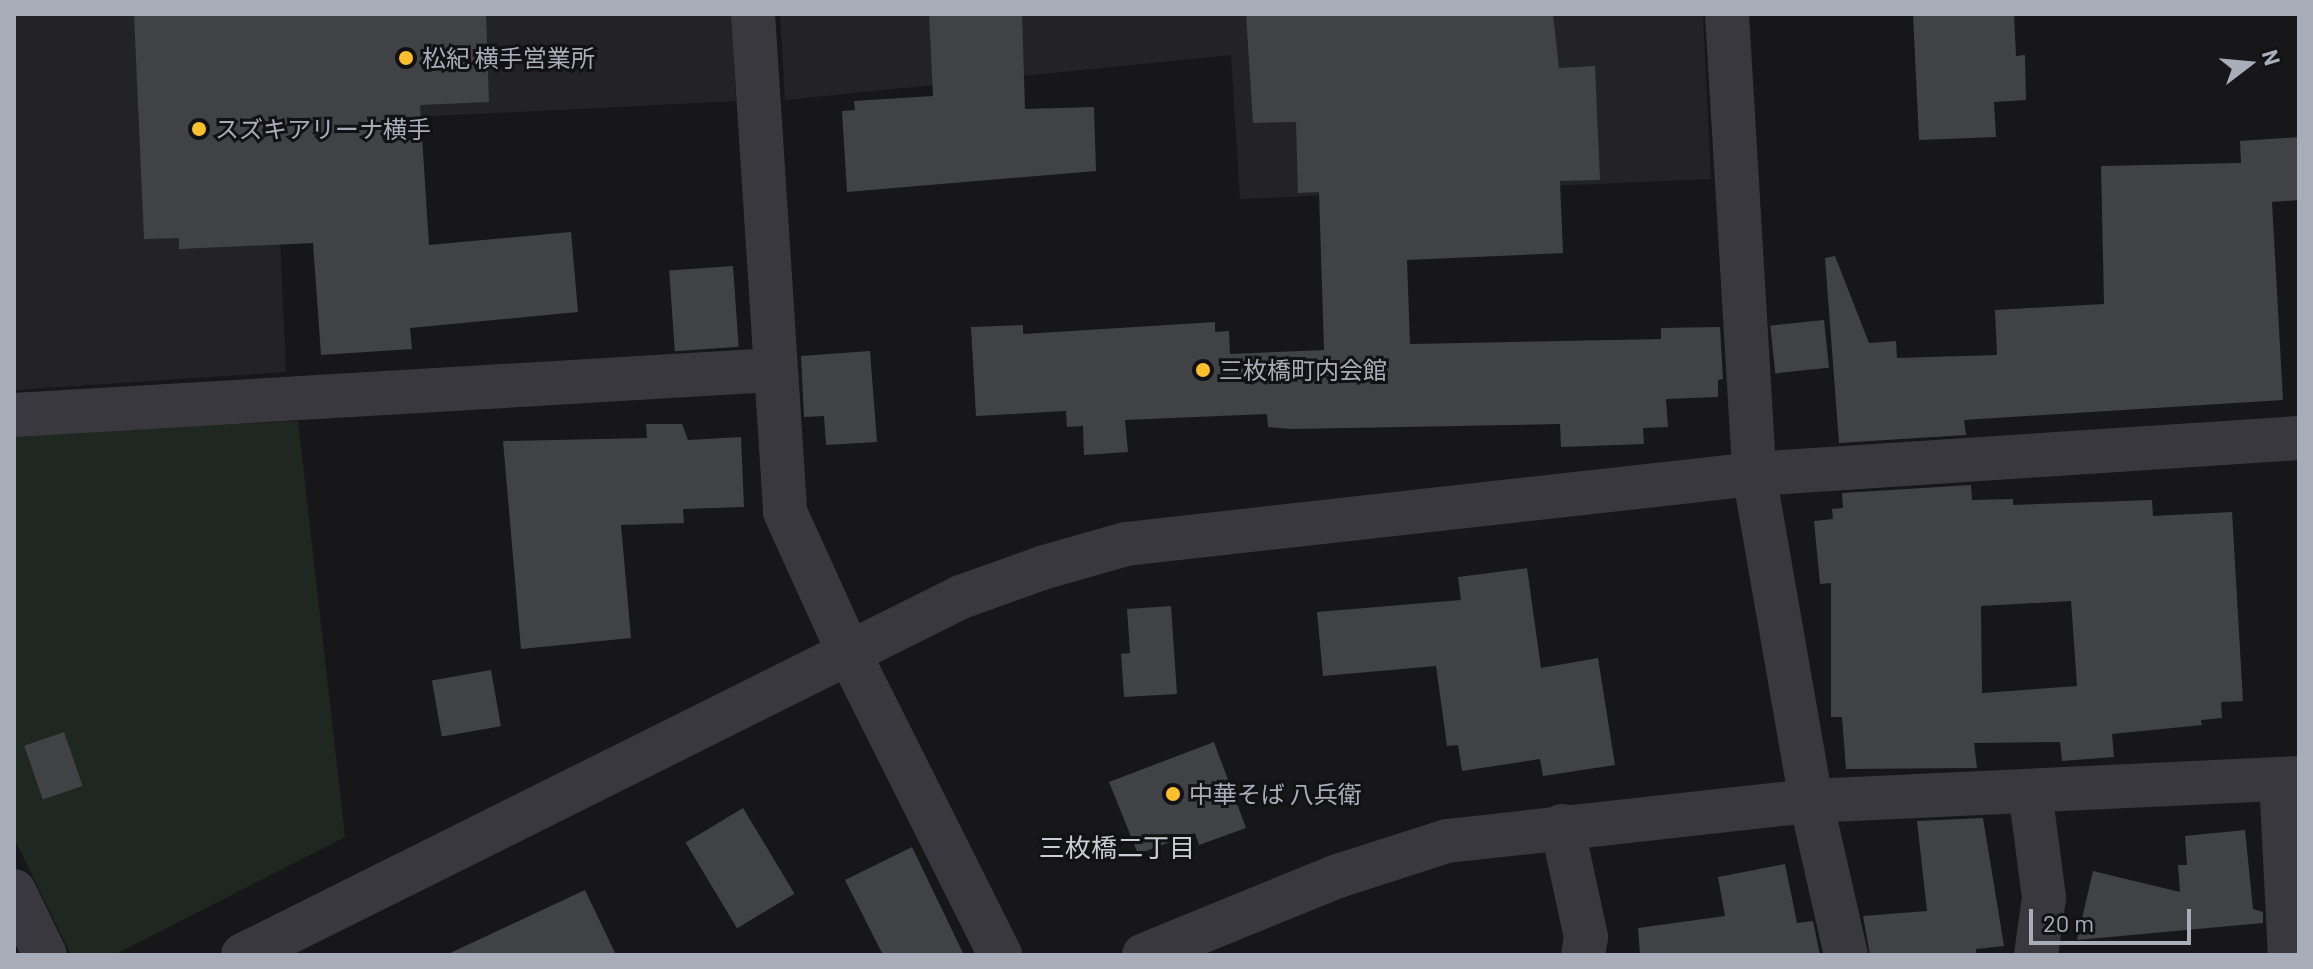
<!DOCTYPE html>
<meta charset="utf-8">
<style>
body{margin:0}
#map{position:relative;width:2313px;height:969px;overflow:hidden;background:#171719;font-family:Barlow,"Noto Sans JP",sans-serif}
div>[style]{position:absolute}
[style*='--x']{left:calc(var(--x)*1px);top:calc(var(--y)*1px);width:calc(var(--w)*1px);rotate:calc(var(--a)*1deg)}
.built>*{inset:0;background:#232326}
.green>*{inset:0;background:#1f2820}
.building>*{inset:0;background:#414246;transform-origin:0 0}
.minor>*{height:44px;margin:-22px;padding:0 22px;transform-origin:22px;border-radius:22px;background:#38383e}
.tertiary>*{height:44px;margin:-22px;padding:0 22px;transform-origin:22px;border-radius:22px;background:#38383e}
.dots>*{width:22px;height:22px;translate:-50% -50%;box-sizing:border-box;border:4px solid #121214;border-radius:50%}
span{translate:-50% -50%;white-space:nowrap;text-align:center;line-height:1.15;-webkit-text-stroke:6px #121214;paint-order:stroke}
.poi-label{font-size:24px;color:#a8adba}
.left{translate:0 -50%;text-align:left}
.neighbourhood-label{font-size:26px;color:#caccd6}
.frame{position:absolute;inset:0;border:16px solid #a8adba;pointer-events:none}
.north{position:absolute;left:2209px;top:24px;width:80px;height:80px;-webkit-text-stroke:6px #121214;paint-order:stroke;rotate:74deg;font-size:22px;font-weight:700;line-height:32px;text-align:center;color:#a8adba}
.north::after{content:'';display:block;margin:auto;width:28px;height:36px;background:#a8adba;clip-path:polygon(50% 0,100% 100%,50% 72%,0 100%)}
.scale{position:absolute;left:2029px;top:909px;width:162px;height:36px;box-sizing:border-box;border:4px solid #a8adba;border-top:0;padding-left:10px;font-size:24px;line-height:28px;white-space:nowrap;color:#a8adba;-webkit-text-stroke:6px #121214;paint-order:stroke}
</style>
<div id="map">
<div class="built">
<i style="clip-path:polygon(14px 14px,732px 14px,736px 101px,275px 124px,286px 372px,14px 390px)"></i>
<i style="clip-path:polygon(780px 14px,1703px 14px,1711px 179px,1240px 199px,1231px 55px,785px 100px)"></i>
</div>
<div class="green">
<i style="clip-path:polygon(298px 421px,345px 837px,114px 955px,71px 955px,14px 838px,14px 435px)"></i>
</div>
<div class="building">
<i style="clip-path:polygon(134px 14px,486px 14px,489px 102px,420px 105px,429px 245px,571px 232px,578px 312px,410px 328px,412px 349px,321px 355px,313px 243px,179px 249px,179px 238px,144px 239px)"></i>
<i style="clip-path:polygon(929px 14px,1022px 14px,1025px 109px,1094px 107px,1096px 171px,847px 192px,842px 111px,855px 110px,854px 101px,933px 96px)"></i>
<i style="clip-path:polygon(1246px 14px,1553px 14px,1559px 68px,1595px 66px,1600px 180px,1560px 181px,1563px 253px,1407px 260px,1410px 344px,1661px 339px,1661px 328px,1720px 327px,1723px 379px,1718px 380px,1718px 397px,1666px 399px,1668px 427px,1643px 428px,1644px 444px,1561px 447px,1560px 424px,1291px 429px,1268px 427px,1267px 414px,1125px 420px,1128px 452px,1084px 455px,1083px 426px,1067px 427px,1066px 411px,976px 416px,971px 327px,1023px 325px,1023px 334px,1215px 322px,1215px 332px,1229px 331px,1230px 354px,1324px 350px,1319px 192px,1298px 193px,1296px 122px,1253px 123px)"></i>
<i style="clip-path:polygon(1913px 14px,2014px 14px,2016px 56px,2025px 55px,2026px 100px,1994px 102px,1996px 137px,1919px 140px)"></i>
<i style="clip-path:polygon(2299px 137px,2299px 200px,2272px 202px,2283px 400px,1964px 420px,1966px 435px,1839px 443px,1825px 258px,1835px 256px,1869px 343px,1896px 341px,1897px 358px,1997px 355px,1995px 310px,2104px 304px,2101px 166px,2241px 163px,2240px 141px)"></i>
<i style="left:733px;top:266px;width:81px;height:64px;rotate:86deg"></i>
<i style="left:1824px;top:320px;width:48px;height:54px;rotate:84deg"></i>
<i style="clip-path:polygon(870px 351px,877px 442px,826px 445px,824px 416px,804px 417px,801px 356px)"></i>
<i style="clip-path:polygon(646px 424px,682px 424px,688px 440px,741px 437px,744px 507px,683px 509px,684px 523px,621px 525px,631px 638px,521px 649px,503px 441px,647px 438px)"></i>
<i style="clip-path:polygon(evenodd,1971px 485px,1972px 500px,2013px 499px,2013px 505px,2152px 500px,2153px 516px,2232px 512px,2243px 701px,2221px 702px,2222px 718px,2201px 720px,2202px 725px,2112px 734px,2114px 757px,2062px 761px,2060px 742px,1974px 743px,1977px 768px,1846px 769px,1842px 717px,1831px 717px,1831px 583px,1820px 584px,1814px 521px,1833px 519px,1832px 509px,1843px 508px,1842px 493px,1971px 485px,2071px 601px,2077px 686px,1982px 693px,1981px 606px,2071px 601px)"></i>
<i style="clip-path:polygon(1527px 568px,1541px 668px,1598px 658px,1615px 765px,1543px 776px,1540px 759px,1462px 771px,1458px 745px,1447px 746px,1436px 666px,1323px 676px,1317px 612px,1461px 600px,1458px 577px)"></i>
<i style="clip-path:polygon(1171px 606px,1177px 694px,1124px 697px,1121px 654px,1130px 653px,1127px 609px)"></i>
<i style="left:491px;top:670px;width:57px;height:60px;rotate:80deg"></i>
<i style="left:64px;top:732px;width:57px;height:42px;rotate:71deg"></i>
<i style="clip-path:polygon(1214px 742px,1246px 828px,1199px 845px,1195px 833px,1138px 854px,1109px 782px)"></i>
<i style="left:743px;top:808px;width:100px;height:67px;rotate:59deg"></i>
<i style="clip-path:polygon(1983px 818px,2004px 946px,1976px 949px,1976px 955px,1870px 955px,1863px 916px,1927px 911px,1917px 821px)"></i>
<i style="clip-path:polygon(2245px 830px,2253px 909px,2263px 912px,2263px 923px,2077px 940px,2093px 871px,2180px 892px,2178px 865px,2187px 865px,2185px 836px)"></i>
<i style="clip-path:polygon(912px 847px,964px 955px,883px 955px,845px 880px)"></i>
<i style="clip-path:polygon(1785px 864px,1797px 923px,1813px 921px,1820px 955px,1640px 955px,1638px 928px,1725px 916px,1718px 877px)"></i>
<i style="clip-path:polygon(585px 890px,616px 955px,446px 955px)"></i>
</div>
<div class="minor">
<i style="--x:753;--y:14;--w:499;--a:86.3"></i>
<i style="--x:785;--y:512;--w:155;--a:65.6"></i>
<i style="--x:849;--y:653;--w:338;--a:63.4"></i>
<i style="--x:1727;--y:14;--w:461;--a:86.6"></i>
<i style="--x:1754;--y:474;--w:332;--a:80.1"></i>
<i style="--x:1811;--y:801;--w:158;--a:77.2"></i>
<i style="--x:14;--y:415;--w:760;--a:-3.39"></i>
<i style="--x:1754;--y:474;--w:546;--a:-3.78"></i>
<i style="--x:2281;--y:779;--w:176;--a:87.1"></i>
<i style="--x:2030;--y:791;--w:108;--a:82.5"></i>
<i style="--x:2044;--y:898;--w:58;--a:98"></i>
<i style="--x:1562;--y:826;--w:114;--a:77.8"></i>
<i style="--x:1586;--y:937;--w:18;--a:99"></i>
<i style="--x:14;--y:891;--w:71;--a:64.2"></i>
<i style="--x:1144;--y:955;--w:209;--a:-22.2"></i>
<i style="--x:1338;--y:876;--w:114;--a:-17.8"></i>
<i style="--x:1447;--y:841;--w:366;--a:-6.3"></i>
<i style="--x:1811;--y:801;--w:489;--a:-2.7"></i>
</div>
<div class="tertiary">
<i style="--x:243;--y:955;--w:802;--a:-26.5"></i>
<i style="--x:961;--y:597;--w:89;--a:-19.7"></i>
<i style="--x:1045;--y:567;--w:84;--a:-15.9"></i>
<i style="--x:1126;--y:544;--w:632;--a:-6.36"></i>
</div>
<div class="dots">
<i style="left:406px;top:58px;background:#fdbf2c"></i>
<i style="left:199px;top:129px;background:#fdbf2c"></i>
<i style="left:1203px;top:370px;background:#fdbf2c"></i>
<i style="left:1173px;top:794px;background:#fdbf2c"></i>
</div>
<div class="poi-label">
<span class="left" style="left:422px;top:58px">松紀 横手営業所</span>
<span class="left" style="left:215px;top:129px">スズキアリーナ横手</span>
<span class="left" style="left:1219px;top:370px">三枚橋町内会館</span>
<span class="left" style="left:1189px;top:794px">中華そば 八兵衛</span>
</div>
<div class="neighbourhood-label">
<span style="left:1117px;top:847px">三枚橋二丁目</span>
</div>
<div class="frame"></div>
<div class="north">N</div>
<div class="scale">20 m</div>
</div>
